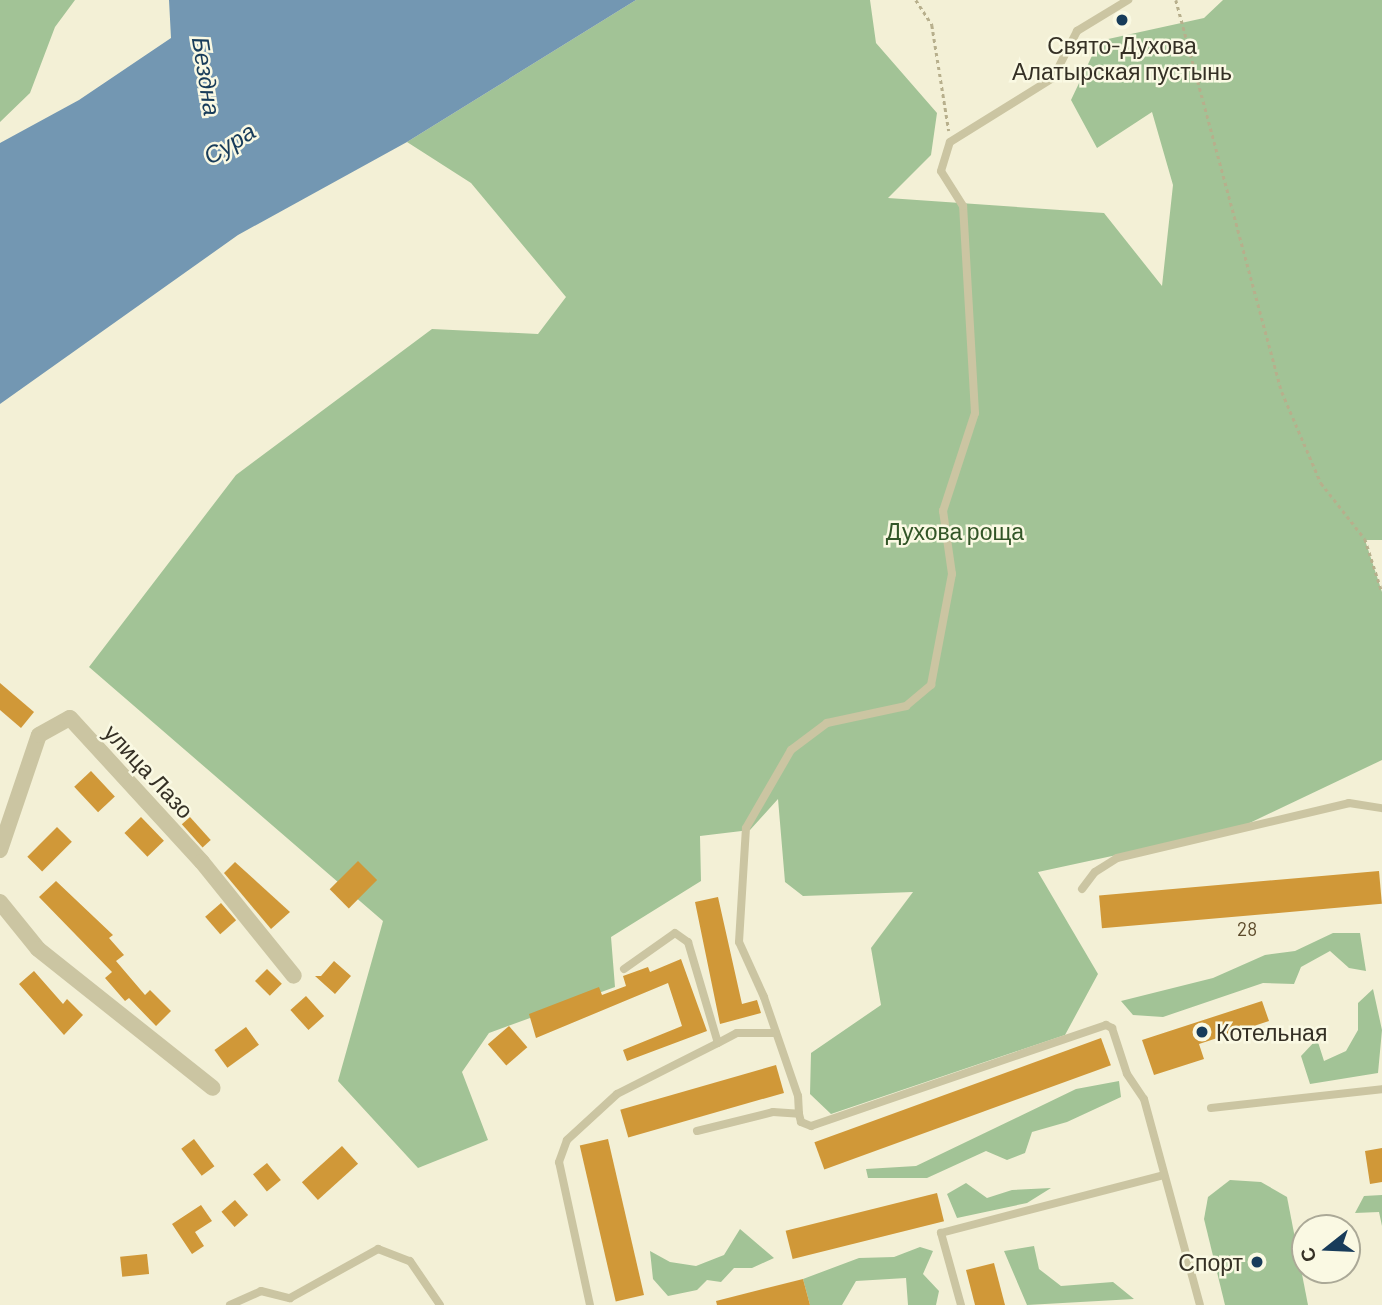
<!DOCTYPE html>
<meta charset="utf-8">
<style>
body{margin:0}
#map{position:relative;width:1382px;height:1305px;overflow:hidden;background:#f3f0d6;font-family:Barlow,sans-serif}
div>[style]{position:absolute}
[style*='--x']{left:calc(var(--x)*1px);top:calc(var(--y)*1px);width:calc(var(--w)*1px);rotate:calc(var(--a)*1deg)}
.green>*{inset:0;background:#a2c396}
.water>*{inset:0;background:#7397b2}
.building>*{inset:0;background:#d09838;transform-origin:0 0}
.path>*{height:2.5px;margin-top:-1.25px;transform-origin:0;background:repeating-linear-gradient(90deg,#b7af8c 0 3.5px,transparent 0 7px)}
.service>*{height:8px;margin:-4px;padding:0 4px;transform-origin:4px;border-radius:4px;background:#cbc5a2}
.minor>*{height:16px;margin:-8px;padding:0 8px;transform-origin:8px;border-radius:8px;background:#cbc5a2}
.dots>*{width:19px;height:19px;translate:-50% -50%;box-sizing:border-box;border:4px solid #faf9e3;border-radius:50%}
span{translate:-50% -50%;white-space:nowrap;text-align:center;line-height:1.15;-webkit-text-stroke:5px #faf9e3;paint-order:stroke}
.number-label{font-size:19px;color:#5c4a2a}
.number-label span{-webkit-text-stroke-width:0}
.poi-label{font-size:23px;color:#353025}
.left{translate:0 -50%;text-align:left}
.right{translate:-100% -50%;text-align:right}
.park-label{font-size:23px;color:#325527}
.street-label{font-size:23px;color:#353025}
.water-label{font-size:24px;color:#183c5a;font-style:italic}
.north{position:absolute;left:1291px;top:1214px;width:70px;height:70px;box-sizing:border-box;background:#faf9e3;border:2px solid #aba997;border-radius:50%;rotate:252deg;font-size:19px;font-weight:700;line-height:28px;text-align:center;color:#353025}
.north::after{content:'';display:block;margin:auto;width:24px;height:32px;background:#183c5a;clip-path:polygon(50% 0,100% 100%,50% 72%,0 100%)}
</style>
<div id="map">
<div class="green">
<i style="clip-path:polygon(0 0,75px 0,55px 27px,30px 93px,0 122px)"></i>
<i style="clip-path:polygon(636px 0,870px 0,876px 43px,937px 113px,931px 155px,888px 198px,1104px 213px,1162px 286px,1173px 185px,1152px 112px,1097px 148px,1071px 100px,1099px 41px,1204px 18px,1223px 0,1382px 0,1382px 540px,1365px 540px,1382px 592px,1382px 760px,1237px 829px,1038px 872px,1098px 974px,1065px 1035px,831px 1114px,810px 1094px,811px 1053px,881px 1005px,871px 948px,913px 892px,803px 896px,785px 882px,778px 799px,750px 830px,700px 836px,701px 881px,611px 937px,615px 987px,489px 1033px,462px 1072px,488px 1140px,418px 1168px,338px 1081px,383px 921px,89px 667px,236px 475px,432px 329px,538px 334px,566px 297px,471px 183px,407px 142px)"></i>
<i style="clip-path:polygon(1333px 933px,1360px 933px,1366px 971px,1349px 968px,1330px 951px,1301px 967px,1294px 984px,1263px 983px,1163px 1017px,1133px 1015px,1121px 1001px,1213px 978px,1265px 955px,1295px 951px)"></i>
<i style="clip-path:polygon(1373px 989px,1382px 1030px,1378px 1073px,1310px 1084px,1301px 1056px,1317px 1039px,1324px 1061px,1346px 1051px,1358px 1030px,1358px 1003px)"></i>
<i style="clip-path:polygon(1119px 1081px,1121px 1097px,1067px 1122px,1032px 1132px,1025px 1153px,1007px 1160px,986px 1151px,927px 1178px,868px 1178px,866px 1169px,916px 1166px,1076px 1089px)"></i>
<i style="clip-path:polygon(1230px 1180px,1261px 1182px,1287px 1197px,1308px 1305px,1225px 1305px,1204px 1219px,1208px 1197px)"></i>
<i style="clip-path:polygon(966px 1183px,987px 1198px,1012px 1190px,1051px 1188px,1027px 1203px,957px 1218px,947px 1194px)"></i>
<i style="clip-path:polygon(1382px 1195px,1382px 1226px,1379px 1212px,1355px 1213px,1364px 1196px)"></i>
<i style="clip-path:polygon(740px 1229px,774px 1258px,752px 1268px,734px 1268px,721px 1282px,707px 1280px,697px 1290px,668px 1296px,653px 1279px,650px 1251px,670px 1262px,696px 1266px,724px 1255px)"></i>
<i style="clip-path:polygon(1034px 1246px,1039px 1269px,1061px 1286px,1113px 1282px,1134px 1299px,1027px 1305px,1004px 1251px)"></i>
<i style="clip-path:polygon(920px 1247px,933px 1251px,923px 1274px,939px 1291px,936px 1305px,908px 1305px,906px 1278px,856px 1281px,842px 1305px,810px 1305px,803px 1279px,859px 1258px,894px 1257px)"></i>
</div>
<div class="water">
<i style="clip-path:polygon(169px 0,636px 0,407px 142px,238px 235px,0 404px,0 143px,79px 100px,171px 38px)"></i>
</div>
<div class="building">
<i style="clip-path:polygon(0 683px,34px 712px,21px 728px,0 710px)"></i>
<i style="left:91px;top:771px;width:35px;height:23px;rotate:47deg"></i>
<i style="left:141px;top:817px;width:33px;height:23px;rotate:46deg"></i>
<i style="left:190px;top:817px;width:31px;height:11px;rotate:48deg"></i>
<i style="left:57px;top:827px;width:21px;height:42px;rotate:45deg"></i>
<i style="left:358px;top:861px;width:27px;height:40px;rotate:45deg"></i>
<i style="clip-path:polygon(235px 862px,290px 912px,271px 929px,224px 873px)"></i>
<i style="left:1379px;top:871px;width:33px;height:281px;rotate:85deg"></i>
<i style="clip-path:polygon(56px 881px,113px 935px,109px 938px,124px 955px,116px 961px,145px 995px,150px 990px,171px 1011px,156px 1026px,129px 998px,125px 1001px,105px 978px,112px 972px,39px 897px)"></i>
<i style="clip-path:polygon(718px 897px,742px 1004px,757px 1000px,761px 1013px,720px 1024px,695px 902px)"></i>
<i style="left:221px;top:903px;width:23px;height:21px;rotate:49deg"></i>
<i style="clip-path:polygon(681px 959px,707px 1031px,627px 1061px,623px 1050px,682px 1026px,668px 983px,536px 1038px,529px 1014px,599px 987px,602px 995px,626px 986px,623px 976px,648px 967px,650px 972px)"></i>
<i style="clip-path:polygon(334px 961px,351px 976px,335px 994px,315px 976px,321px 976px)"></i>
<i style="left:267px;top:969px;width:21px;height:17px;rotate:45deg"></i>
<i style="clip-path:polygon(34px 971px,63px 1004px,67px 999px,83px 1015px,64px 1035px,19px 984px)"></i>
<i style="left:306px;top:996px;width:27px;height:21px;rotate:48deg"></i>
<i style="clip-path:polygon(1262px 1001px,1269px 1021px,1199px 1044px,1204px 1059px,1154px 1075px,1142px 1040px)"></i>
<i style="left:509px;top:1026px;width:28px;height:28px;rotate:49deg"></i>
<i style="left:246px;top:1027px;width:22px;height:39px;rotate:54deg"></i>
<i style="left:1101px;top:1038px;width:29px;height:305px;rotate:70deg"></i>
<i style="left:776px;top:1065px;width:29px;height:162px;rotate:74deg"></i>
<i style="left:194px;top:1139px;width:34px;height:16px;rotate:53deg"></i>
<i style="left:608px;top:1139px;width:160px;height:29px;rotate:77deg"></i>
<i style="left:342px;top:1146px;width:24px;height:54px;rotate:48deg"></i>
<i style="clip-path:polygon(1382px 1148px,1382px 1182px,1370px 1184px,1365px 1151px)"></i>
<i style="left:267px;top:1163px;width:22px;height:18px;rotate:51deg"></i>
<i style="left:937px;top:1193px;width:29px;height:156px;rotate:76deg"></i>
<i style="left:235px;top:1200px;width:20px;height:18px;rotate:49deg"></i>
<i style="clip-path:polygon(201px 1205px,212px 1221px,195px 1232px,204px 1246px,192px 1254px,172px 1224px)"></i>
<i style="left:147px;top:1254px;width:20px;height:27px;rotate:84deg"></i>
<i style="clip-path:polygon(994px 1263px,1005px 1305px,975px 1305px,966px 1270px)"></i>
<i style="clip-path:polygon(803px 1279px,810px 1305px,717px 1305px,716px 1301px)"></i>
</div>
<div class="path">
<i style="--x:916;--y:0;--w:30;--a:57"></i>
<i style="--x:932;--y:25;--w:107;--a:80.9"></i>
<i style="--x:1176;--y:0;--w:406;--a:74.9"></i>
<i style="--x:1282;--y:392;--w:99;--a:66.8"></i>
<i style="--x:1321;--y:483;--w:71;--a:51.8"></i>
<i style="--x:1365;--y:539;--w:56;--a:72.2"></i>
</div>
<div class="service">
<i style="--x:1082;--y:889;--w:21;--a:-53"></i>
<i style="--x:1095;--y:872;--w:26;--a:-32"></i>
<i style="--x:1117;--y:858;--w:238;--a:-13.3"></i>
<i style="--x:1349;--y:803;--w:33;--a:9"></i>
<i style="--x:624;--y:969;--w:62;--a:-35.2"></i>
<i style="--x:675;--y:933;--w:16;--a:35"></i>
<i style="--x:688;--y:942;--w:105;--a:73.5"></i>
<i style="--x:1211;--y:1108;--w:172;--a:-6.3"></i>
<i style="--x:799;--y:1114;--w:8;--a:76"></i>
<i style="--x:801;--y:1122;--w:11;--a:22"></i>
<i style="--x:811;--y:1126;--w:312;--a:-18.9"></i>
<i style="--x:1106;--y:1025;--w:7;--a:27"></i>
<i style="--x:1112;--y:1028;--w:48;--a:71.9"></i>
<i style="--x:1127;--y:1074;--w:30;--a:56"></i>
<i style="--x:1144;--y:1099;--w:213;--a:74.8"></i>
<i style="--x:697;--y:1131;--w:78;--a:-14"></i>
<i style="--x:773;--y:1112;--w:26;--a:4"></i>
<i style="--x:799;--y:1114;--w:18;--a:-93"></i>
<i style="--x:798;--y:1096;--w:105;--a:-109"></i>
<i style="--x:764;--y:997;--w:60;--a:-114.4"></i>
<i style="--x:739;--y:942;--w:114;--a:-86.5"></i>
<i style="--x:746;--y:828;--w:90;--a:-60"></i>
<i style="--x:791;--y:750;--w:45;--a:-36.9"></i>
<i style="--x:827;--y:723;--w:81;--a:-12.1"></i>
<i style="--x:906;--y:706;--w:33;--a:-40"></i>
<i style="--x:931;--y:685;--w:113;--a:-79.3"></i>
<i style="--x:952;--y:574;--w:64;--a:-98.1"></i>
<i style="--x:943;--y:511;--w:103;--a:-71.9"></i>
<i style="--x:975;--y:413;--w:207;--a:-93.3"></i>
<i style="--x:963;--y:206;--w:41;--a:-122.2"></i>
<i style="--x:941;--y:171;--w:30;--a:-73"></i>
<i style="--x:950;--y:142;--w:121;--a:-31.9"></i>
<i style="--x:1053;--y:78;--w:53;--a:-62.9"></i>
<i style="--x:1077;--y:31;--w:60;--a:-31.3"></i>
<i style="--x:230;--y:1305;--w:34;--a:-24"></i>
<i style="--x:261;--y:1291;--w:30;--a:14"></i>
<i style="--x:290;--y:1298;--w:101;--a:-29.1"></i>
<i style="--x:378;--y:1249;--w:34;--a:21"></i>
<i style="--x:410;--y:1261;--w:53;--a:55.7"></i>
<i style="--x:590;--y:1305;--w:146;--a:-102.2"></i>
<i style="--x:559;--y:1162;--w:23;--a:-70"></i>
<i style="--x:567;--y:1140;--w:68;--a:-42.6"></i>
<i style="--x:617;--y:1094;--w:113;--a:-26.8"></i>
<i style="--x:718;--y:1043;--w:21;--a:-28"></i>
<i style="--x:737;--y:1033;--w:39;--a:0"></i>
<i style="--x:961;--y:1305;--w:75;--a:-105.5"></i>
<i style="--x:941;--y:1233;--w:230;--a:-14.6"></i>
</div>
<div class="minor">
<i style="--x:0;--y:850;--w:121;--a:-71.3"></i>
<i style="--x:39;--y:735;--w:35;--a:-29"></i>
<i style="--x:70;--y:718;--w:195;--a:47.5"></i>
<i style="--x:202;--y:862;--w:146;--a:51.1"></i>
<i style="--x:0;--y:902;--w:60;--a:51"></i>
<i style="--x:38;--y:949;--w:223;--a:38.5"></i>
</div>
<div class="dots">
<i style="left:1122px;top:20px;background:#183c5a"></i>
<i style="left:1202px;top:1032px;background:#183c5a"></i>
<i style="left:1257px;top:1262px;background:#183c5a"></i>
</div>
<div class="number-label">
<span style="left:1247px;top:929px">28</span>
</div>
<div class="poi-label">
<span style="left:1122px;top:58px">Свято-Духова<br>Алатырская пустынь</span>
<span class="left" style="left:1216px;top:1032px">Котельная</span>
<span class="right" style="left:1243px;top:1262px">Спорт</span>
</div>
<div class="park-label">
<span style="left:955px;top:531px">Духова роща</span>
</div>
<div class="street-label">
<span style="left:149px;top:771px;rotate:47deg">улица Лазо</span>
</div>
<div class="water-label">
<span style="left:207px;top:76px;rotate:81deg">Бездна</span>
<span style="left:229px;top:143px;rotate:-32deg">Сура</span>
</div>
<div class="north">С</div>
</div>
